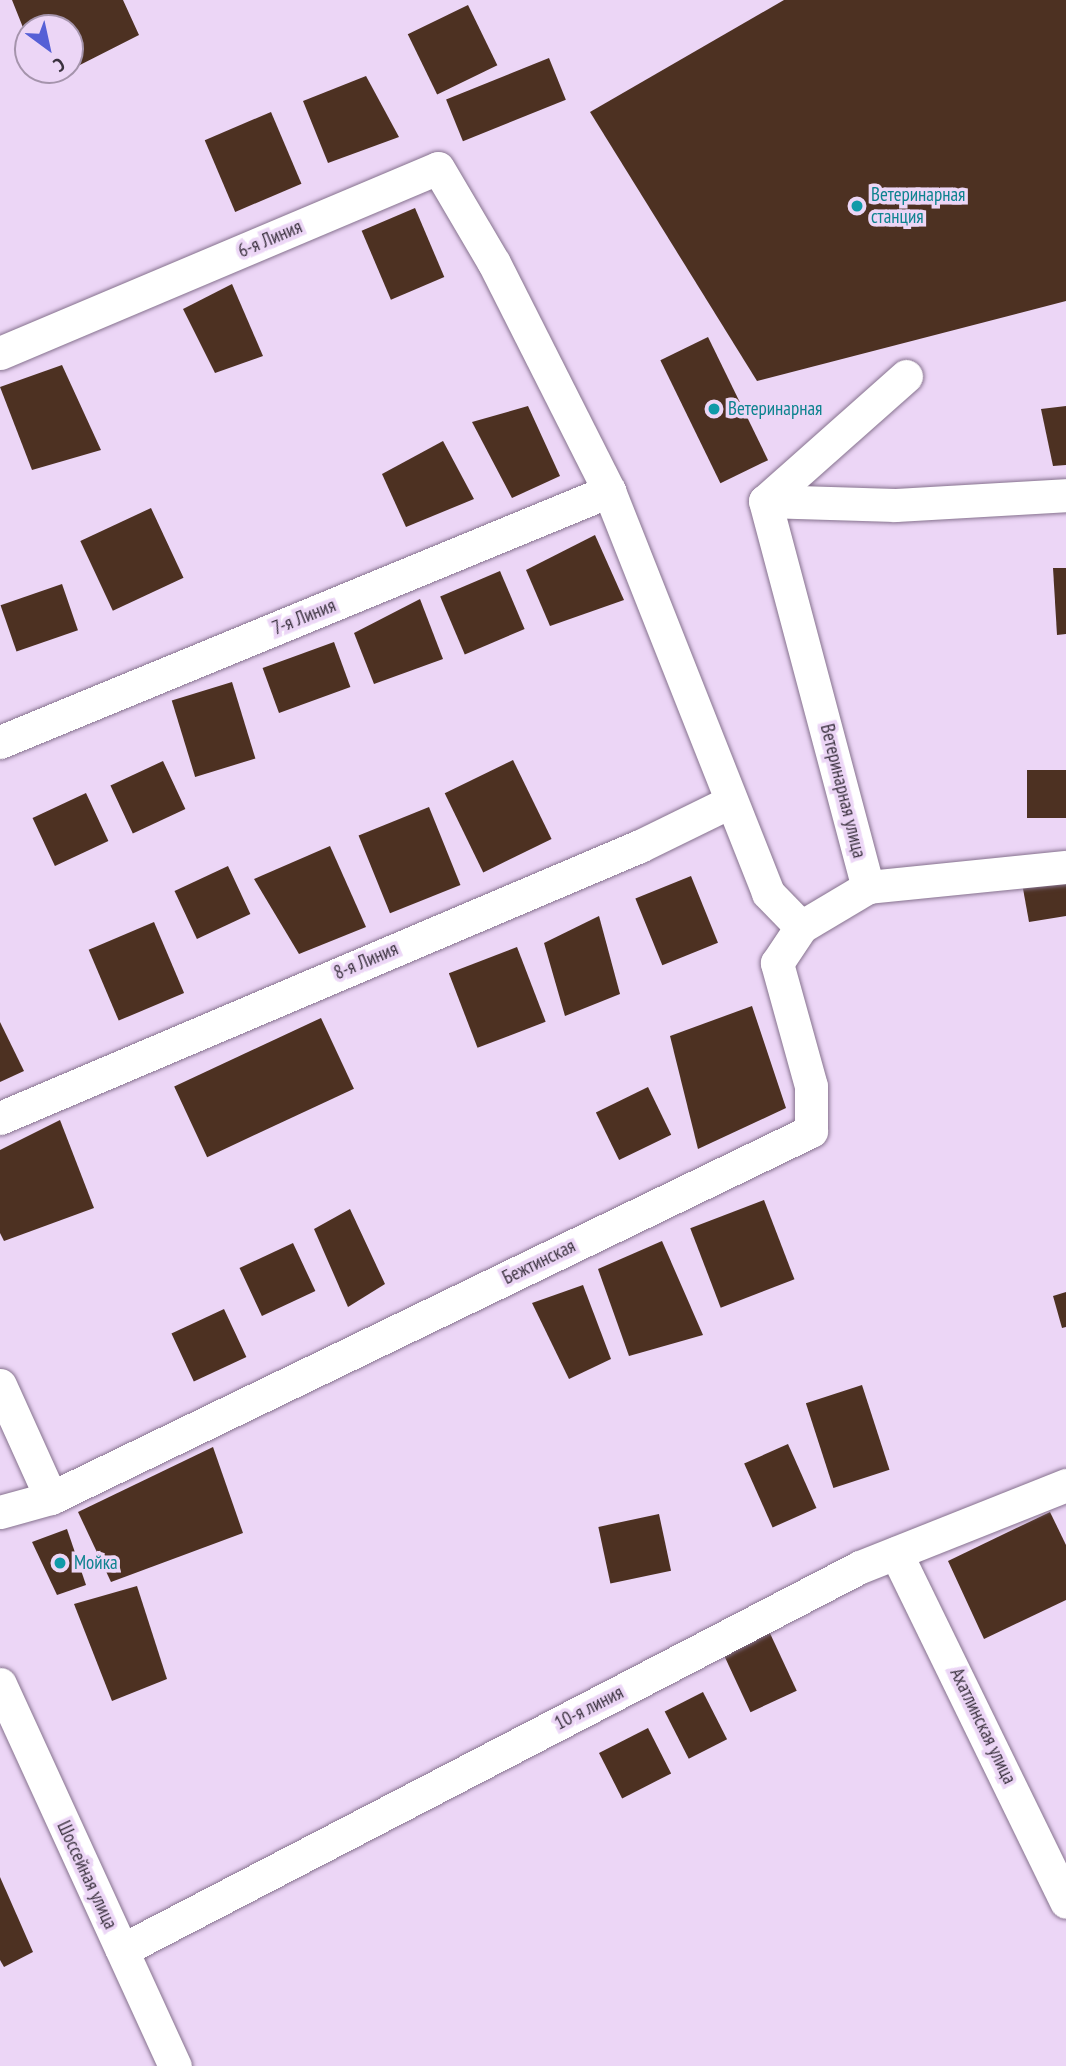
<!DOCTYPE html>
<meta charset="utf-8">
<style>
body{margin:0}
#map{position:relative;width:1066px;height:2066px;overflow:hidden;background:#ecd6f6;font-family:"PT Sans Narrow",sans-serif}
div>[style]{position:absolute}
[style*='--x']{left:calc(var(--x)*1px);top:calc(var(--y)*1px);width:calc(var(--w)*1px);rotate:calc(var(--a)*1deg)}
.building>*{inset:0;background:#4d3122;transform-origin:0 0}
.roads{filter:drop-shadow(0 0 2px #86728e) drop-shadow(0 0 2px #86728e)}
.minor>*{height:33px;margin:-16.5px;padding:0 16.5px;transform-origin:16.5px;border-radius:16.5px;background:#fff}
.dots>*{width:19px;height:19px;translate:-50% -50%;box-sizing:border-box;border:4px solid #ecd6f6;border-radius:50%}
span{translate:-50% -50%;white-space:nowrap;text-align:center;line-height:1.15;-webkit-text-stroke:7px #ecd6f6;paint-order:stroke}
.culture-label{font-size:19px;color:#0d838f}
.left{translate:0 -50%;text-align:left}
.street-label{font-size:19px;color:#3a313e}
.north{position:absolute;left:14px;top:14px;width:70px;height:70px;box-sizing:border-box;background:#ecd6f6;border:2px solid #a594ac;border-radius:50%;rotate:147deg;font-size:19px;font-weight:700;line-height:28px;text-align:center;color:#3a313e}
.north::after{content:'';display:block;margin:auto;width:24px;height:32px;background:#5660d6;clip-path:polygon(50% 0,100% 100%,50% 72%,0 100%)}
</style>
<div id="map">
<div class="building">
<i style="clip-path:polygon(12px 0,123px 0,139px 35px,70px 70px,70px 28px,28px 28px,28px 40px)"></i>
<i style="clip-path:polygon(784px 0,1066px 0,1066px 301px,757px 381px,590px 112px)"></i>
<i style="left:468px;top:5px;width:67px;height:67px;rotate:64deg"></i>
<i style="left:549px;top:58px;width:45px;height:111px;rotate:68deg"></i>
<i style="clip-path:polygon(40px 70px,69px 70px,45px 82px)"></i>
<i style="clip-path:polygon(366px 76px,399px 137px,328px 163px,303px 101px)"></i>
<i style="left:271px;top:112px;width:78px;height:72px;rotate:67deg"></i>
<i style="left:415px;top:208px;width:75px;height:58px;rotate:67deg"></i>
<i style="clip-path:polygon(232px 284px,263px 356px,215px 373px,183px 309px)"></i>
<i style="left:708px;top:337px;width:137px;height:53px;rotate:64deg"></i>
<i style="clip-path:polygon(62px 365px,101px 450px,32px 470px,0 387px)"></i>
<i style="clip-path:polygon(528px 406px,560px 476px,512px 498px,472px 422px)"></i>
<i style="clip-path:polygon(1066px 406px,1066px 465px,1053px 466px,1041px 409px)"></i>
<i style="clip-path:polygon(443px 441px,474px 499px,406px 527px,382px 474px)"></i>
<i style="left:151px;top:508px;width:77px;height:78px;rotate:65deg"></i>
<i style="clip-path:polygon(595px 535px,624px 600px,550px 626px,526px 570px)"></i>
<i style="clip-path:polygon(1053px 568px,1066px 568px,1066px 634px,1057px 635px)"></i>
<i style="left:500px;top:571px;width:63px;height:65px;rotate:67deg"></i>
<i style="left:62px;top:584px;width:49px;height:65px;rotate:71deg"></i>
<i style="clip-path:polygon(420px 599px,443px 659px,374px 684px,354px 633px)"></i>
<i style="left:334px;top:642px;width:48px;height:76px;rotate:70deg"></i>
<i style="left:232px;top:682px;width:80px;height:63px;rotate:73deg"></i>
<i style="left:513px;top:760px;width:88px;height:76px;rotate:64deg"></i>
<i style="left:163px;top:761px;width:53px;height:58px;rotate:65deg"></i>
<i style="left:1066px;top:770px;width:48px;height:39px;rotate:90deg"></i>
<i style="left:86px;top:793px;width:53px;height:59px;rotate:65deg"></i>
<i style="left:429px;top:807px;width:84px;height:76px;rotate:68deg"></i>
<i style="clip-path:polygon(330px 846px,366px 927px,299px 954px,254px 879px)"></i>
<i style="left:228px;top:866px;width:53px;height:59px;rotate:65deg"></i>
<i style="left:691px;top:876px;width:72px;height:60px;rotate:68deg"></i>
<i style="clip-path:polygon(1066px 876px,1066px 916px,1029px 922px,1022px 883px)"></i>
<i style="clip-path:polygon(599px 916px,620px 994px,565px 1016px,544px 943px)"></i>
<i style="left:154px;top:922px;width:77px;height:71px;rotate:67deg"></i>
<i style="left:517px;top:947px;width:80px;height:73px;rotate:69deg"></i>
<i style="clip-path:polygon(752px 1006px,786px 1108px,698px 1149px,670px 1036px)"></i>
<i style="left:321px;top:1018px;width:78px;height:162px;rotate:65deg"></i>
<i style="clip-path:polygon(0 1022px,24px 1071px,0 1082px)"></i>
<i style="left:648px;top:1087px;width:53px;height:58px;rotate:64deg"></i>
<i style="clip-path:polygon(60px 1120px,94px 1208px,4px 1241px,0 1233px,0 1150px)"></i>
<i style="left:764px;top:1200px;width:85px;height:79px;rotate:69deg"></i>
<i style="clip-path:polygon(350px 1209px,385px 1284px,348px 1307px,314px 1229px)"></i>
<i style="clip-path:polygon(662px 1241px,703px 1335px,629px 1356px,598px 1269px)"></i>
<i style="left:293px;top:1243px;width:53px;height:59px;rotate:65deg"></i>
<i style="clip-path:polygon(583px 1285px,611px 1359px,569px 1379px,532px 1303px)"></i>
<i style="clip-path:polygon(1066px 1292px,1066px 1327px,1062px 1328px,1053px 1296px)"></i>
<i style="left:224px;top:1309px;width:53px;height:58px;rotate:65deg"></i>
<i style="left:862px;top:1385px;width:89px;height:59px;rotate:72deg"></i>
<i style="left:788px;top:1444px;width:70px;height:48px;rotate:66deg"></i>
<i style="clip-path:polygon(213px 1447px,243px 1533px,111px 1582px,78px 1512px)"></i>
<i style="clip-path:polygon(1050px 1512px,1066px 1545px,1066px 1600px,984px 1639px,948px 1561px)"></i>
<i style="left:659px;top:1514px;width:58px;height:62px;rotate:78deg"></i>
<i style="clip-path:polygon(67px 1529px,86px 1585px,57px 1595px,32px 1542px)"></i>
<i style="clip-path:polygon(137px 1586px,167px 1679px,112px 1701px,74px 1604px)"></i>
<i style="left:768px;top:1629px;width:68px;height:51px;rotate:65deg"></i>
<i style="left:703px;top:1692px;width:53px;height:43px;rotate:63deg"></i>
<i style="left:648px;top:1728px;width:51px;height:55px;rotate:63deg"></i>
<i style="clip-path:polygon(0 1877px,33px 1952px,4px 1967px,0 1960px)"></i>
</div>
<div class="roads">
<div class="minor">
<i style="--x:0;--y:353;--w:475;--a:-22.9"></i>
<i style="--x:438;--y:168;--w:110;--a:59.5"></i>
<i style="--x:494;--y:263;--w:255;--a:63.2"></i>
<i style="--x:609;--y:491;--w:432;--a:68.4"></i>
<i style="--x:768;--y:893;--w:47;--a:45.9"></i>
<i style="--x:906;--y:376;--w:188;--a:138.4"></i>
<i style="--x:765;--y:501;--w:400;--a:75.1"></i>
<i style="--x:868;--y:887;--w:199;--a:-5.8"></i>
<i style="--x:765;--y:501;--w:130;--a:1.8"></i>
<i style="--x:895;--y:505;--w:171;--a:-3.3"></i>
<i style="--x:0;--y:742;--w:659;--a:-22.4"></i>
<i style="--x:0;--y:1118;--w:695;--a:-23.03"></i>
<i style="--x:640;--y:846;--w:100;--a:-26.1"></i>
<i style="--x:0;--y:1385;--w:124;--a:65.7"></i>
<i style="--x:0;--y:1512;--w:53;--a:-15.4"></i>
<i style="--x:51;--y:1498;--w:844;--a:-25.78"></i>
<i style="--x:811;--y:1131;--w:45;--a:-90"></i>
<i style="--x:811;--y:1086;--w:128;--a:-105.5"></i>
<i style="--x:777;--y:963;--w:43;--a:-56.3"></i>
<i style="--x:801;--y:927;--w:78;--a:-30.8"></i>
<i style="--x:896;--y:1553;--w:388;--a:64"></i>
<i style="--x:0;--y:1684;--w:420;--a:65.4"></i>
<i style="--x:122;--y:1950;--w:831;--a:-27.43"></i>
<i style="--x:860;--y:1567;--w:222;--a:-21.7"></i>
</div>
</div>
<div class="dots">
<i style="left:857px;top:206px;background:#0f9aa8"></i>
<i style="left:714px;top:409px;background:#0f9aa8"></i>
<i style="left:60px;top:1563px;background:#0f9aa8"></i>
</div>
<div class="culture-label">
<span class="left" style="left:871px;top:206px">Ветеринарная<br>станция</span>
<span class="left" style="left:728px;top:409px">Ветеринарная</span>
<span class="left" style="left:74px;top:1563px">Мойка</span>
</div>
<div class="street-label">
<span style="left:270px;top:239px;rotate:-23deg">6-я Линия</span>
<span style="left:304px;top:617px;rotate:-22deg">7-я Линия</span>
<span style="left:843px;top:791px;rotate:76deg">Ветеринарная улица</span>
<span style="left:366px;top:961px;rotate:-23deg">8-я Линия</span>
<span style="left:539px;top:1262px;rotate:-26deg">Бежтинская</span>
<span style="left:589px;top:1708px;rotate:-27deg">10-я линия</span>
<span style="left:983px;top:1726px;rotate:64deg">Ахатлинская улица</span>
<span style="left:87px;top:1875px;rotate:65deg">Шоссейная улица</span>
</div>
<div class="north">С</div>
</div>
